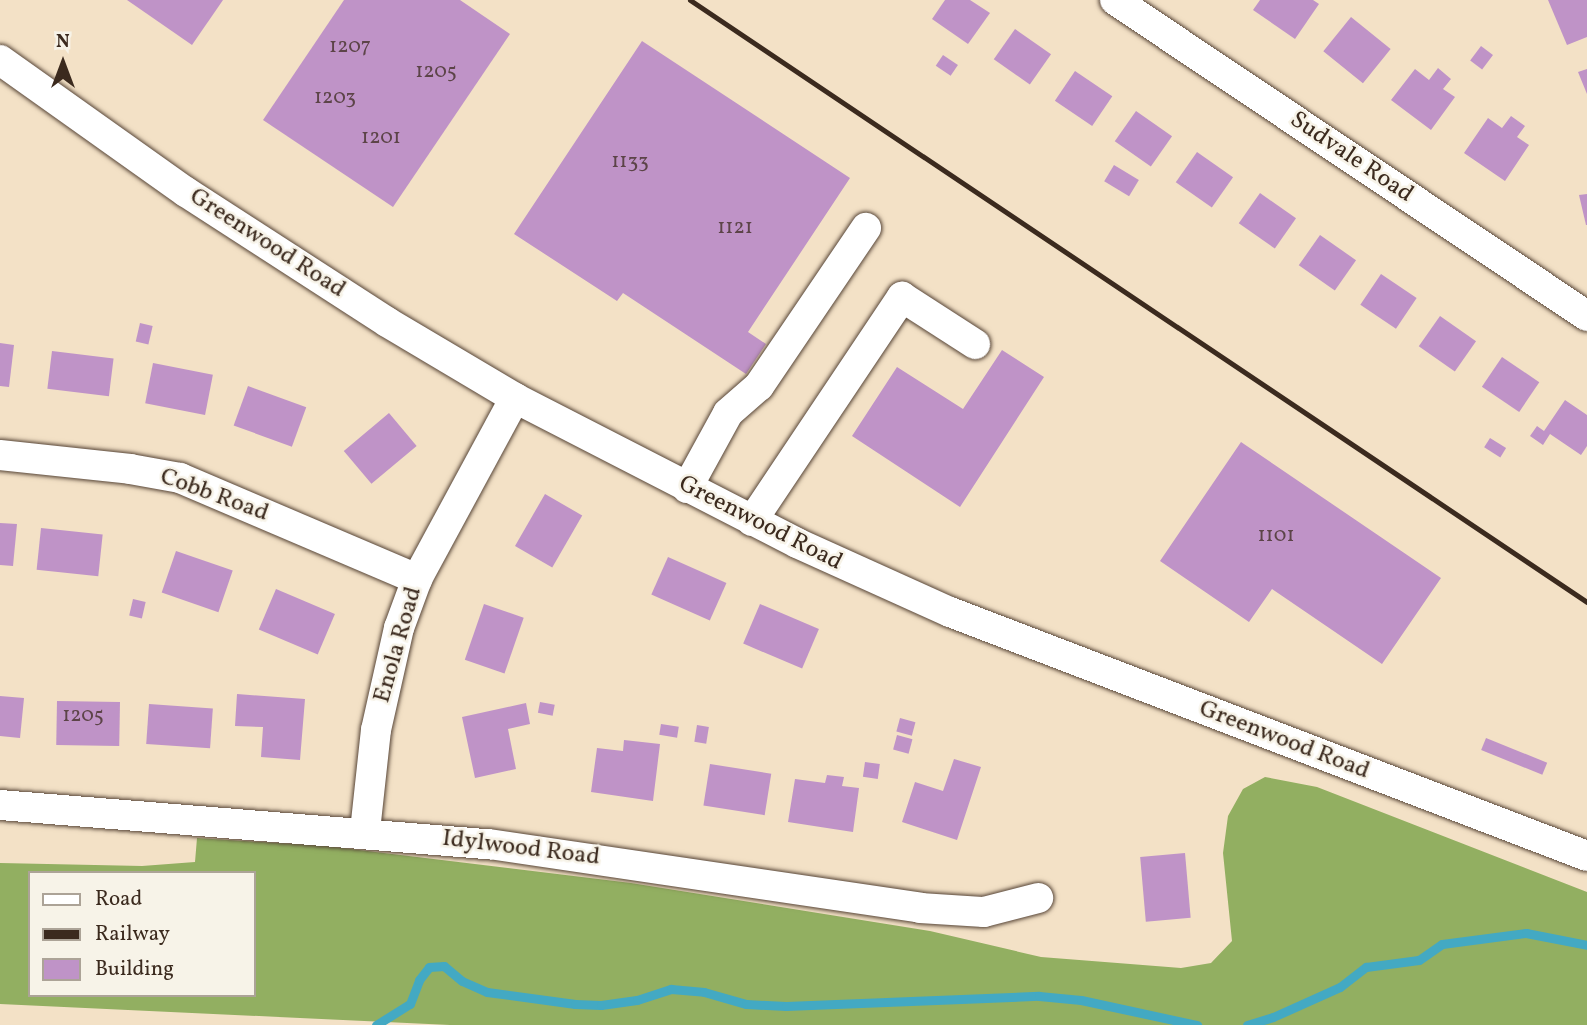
<!DOCTYPE html>
<style>
body{margin:0}
#map{position:relative;width:1587px;height:1025px;overflow:hidden;background:#f3e1c6;font-family:Vollkorn,serif}
div>[style]{position:absolute}
[style*='--x']{left:calc(var(--x)*1px);top:calc(var(--y)*1px);width:calc(var(--w)*1px);rotate:calc(var(--a)*1deg)}
.forest>*{inset:0;background:#92af61}
.stream>*{height:9px;margin:-4.5px;padding:0 4.5px;transform-origin:4.5px;border-radius:4.5px;background:#43a9c3}
.building>*{inset:0;background:#bf93c7;transform-origin:0 0}
.roads{filter:drop-shadow(0 0 2px #574537) drop-shadow(0 0 2px #574537)}
.minor>*{height:30px;margin:-15px;padding:0 15px;transform-origin:15px;border-radius:15px;background:#fff}
.rail>*{height:5px;margin:-2.5px;padding:0 2.5px;transform-origin:2.5px;border-radius:2.5px;background:#3b2a1e}
span{translate:-50% -50%;white-space:nowrap;text-align:center;line-height:1.15;-webkit-text-stroke:5px #f7f3e8;paint-order:stroke}
.number-label{font-size:21px;color:#5c4448}
.number-label span{-webkit-text-stroke-width:0}
.street-label{font-size:24px;color:#3b2a1e}
.legend{position:absolute;left:28px;top:871px;width:228px;height:126px;box-sizing:border-box;background:#f7f3e8;border:2px solid #aca397;margin:0;padding:9px 12px;list-style:none;font-size:21px;color:#3b2a1e}
.legend li{display:flex;align-items:center;gap:14px;height:35px}
.legend b{width:35px;border:2px solid #aca397}
.north{position:absolute;left:28px;top:28px;width:70px;height:70px;-webkit-text-stroke:5px #f7f3e8;paint-order:stroke;rotate:0deg;font-size:19px;font-weight:700;line-height:28px;text-align:center;color:#3b2a1e}
.north::after{content:'';display:block;margin:auto;width:24px;height:32px;background:#3b2a1e;clip-path:polygon(50% 0,100% 100%,50% 72%,0 100%)}
</style>
<div id="map">
<div class="forest">
<i style="clip-path:polygon(evenodd,1265px 777px,1317px 787px,1587px 892px,1587px 1025px,450px 1025px,0 1004px,0 863px,142px 866px,195px 862px,197px 838px,326px 846px,631px 883px,930px 931px,1041px 957px,1181px 968px,1211px 963px,1232px 941px,1223px 853px,1228px 816px,1243px 789px,1265px 777px,30px 873px,254px 873px,254px 995px,30px 995px,30px 873px)"></i>
</div>
<div class="stream">
<i style="--x:376;--y:1025;--w:40;--a:-32"></i>
<i style="--x:410;--y:1004;--w:26;--a:-69"></i>
<i style="--x:419;--y:980;--w:16;--a:-52"></i>
<i style="--x:429;--y:967;--w:15;--a:-4"></i>
<i style="--x:444;--y:966;--w:23;--a:40"></i>
<i style="--x:462;--y:981;--w:27;--a:24"></i>
<i style="--x:487;--y:992;--w:89;--a:7.8"></i>
<i style="--x:575;--y:1004;--w:26;--a:2"></i>
<i style="--x:601;--y:1005;--w:36;--a:-8"></i>
<i style="--x:637;--y:1000;--w:36;--a:-18"></i>
<i style="--x:671;--y:989;--w:33;--a:5"></i>
<i style="--x:704;--y:992;--w:44;--a:15.9"></i>
<i style="--x:746;--y:1004;--w:40;--a:2.9"></i>
<i style="--x:786;--y:1006;--w:253;--a:-2.3"></i>
<i style="--x:1039;--y:996;--w:42;--a:5.4"></i>
<i style="--x:1081;--y:1000;--w:119;--a:12.2"></i>
<i style="--x:1247;--y:1025;--w:27;--a:-17"></i>
<i style="--x:1273;--y:1017;--w:73;--a:-24.1"></i>
<i style="--x:1340;--y:987;--w:33;--a:-38"></i>
<i style="--x:1366;--y:967;--w:53;--a:-7.5"></i>
<i style="--x:1419;--y:960;--w:28;--a:-35"></i>
<i style="--x:1442;--y:944;--w:85;--a:-7.5"></i>
<i style="--x:1526;--y:933;--w:62;--a:11.1"></i>
</div>
<div class="building">
<i style="clip-path:polygon(127px 0,223px 0,192px 45px)"></i>
<i style="clip-path:polygon(344px 0,460px 0,510px 34px,393px 207px,263px 120px)"></i>
<i style="clip-path:polygon(945px 0,970px 0,990px 13px,968px 44px,932px 19px)"></i>
<i style="clip-path:polygon(1260px 0,1313px 0,1319px 4px,1295px 39px,1253px 10px)"></i>
<i style="clip-path:polygon(1548px 0,1587px 0,1587px 37px,1567px 45px)"></i>
<i style="left:1351px;top:17px;width:51px;height:44px;rotate:39deg"></i>
<i style="left:1015px;top:29px;width:44px;height:37px;rotate:35deg"></i>
<i style="clip-path:polygon(642px 41px,850px 178px,748px 332px,766px 344px,746px 374px,623px 293px,617px 301px,514px 234px)"></i>
<i style="left:1481px;top:46px;width:15px;height:18px;rotate:37deg"></i>
<i style="left:943px;top:55px;width:18px;height:13px;rotate:34deg"></i>
<i style="clip-path:polygon(1438px 68px,1451px 79px,1443px 89px,1455px 97px,1431px 130px,1391px 100px,1415px 69px,1429px 80px)"></i>
<i style="clip-path:polygon(1587px 69px,1587px 94px,1578px 72px)"></i>
<i style="left:1075px;top:71px;width:45px;height:36px;rotate:34deg"></i>
<i style="left:1136px;top:111px;width:44px;height:37px;rotate:35deg"></i>
<i style="clip-path:polygon(1511px 116px,1525px 126px,1517px 137px,1529px 145px,1505px 181px,1464px 153px,1488px 118px,1502px 128px)"></i>
<i style="left:1197px;top:152px;width:44px;height:37px;rotate:35deg"></i>
<i style="left:1114px;top:165px;width:29px;height:19px;rotate:31deg"></i>
<i style="left:1260px;top:193px;width:44px;height:37px;rotate:35deg"></i>
<i style="clip-path:polygon(1587px 194px,1587px 225px,1586px 225px,1579px 195px)"></i>
<i style="left:1320px;top:235px;width:44px;height:37px;rotate:35deg"></i>
<i style="left:1381px;top:274px;width:43px;height:37px;rotate:34deg"></i>
<i style="left:1440px;top:316px;width:44px;height:37px;rotate:35deg"></i>
<i style="left:140px;top:323px;width:13px;height:19px;rotate:13deg"></i>
<i style="clip-path:polygon(0 343px,14px 345px,9px 387px,0 386px)"></i>
<i style="clip-path:polygon(1002px 350px,1044px 377px,960px 507px,852px 436px,897px 367px,963px 409px)"></i>
<i style="left:52px;top:351px;width:62px;height:38px;rotate:7deg"></i>
<i style="left:1502px;top:357px;width:45px;height:36px;rotate:34deg"></i>
<i style="left:153px;top:363px;width:61px;height:41px;rotate:11deg"></i>
<i style="left:248px;top:386px;width:62px;height:42px;rotate:20deg"></i>
<i style="clip-path:polygon(1565px 400px,1587px 415px,1587px 446px,1581px 455px,1550px 434px,1543px 445px,1530px 436px,1537px 426px,1544px 431px)"></i>
<i style="left:389px;top:413px;width:43px;height:59px;rotate:50deg"></i>
<i style="left:1490px;top:438px;width:19px;height:11px;rotate:32deg"></i>
<i style="clip-path:polygon(1241px 442px,1441px 578px,1382px 664px,1272px 589px,1249px 622px,1160px 561px)"></i>
<i style="left:545px;top:494px;width:43px;height:60px;rotate:30deg"></i>
<i style="clip-path:polygon(0 523px,17px 524px,13px 566px,0 565px)"></i>
<i style="left:41px;top:528px;width:62px;height:42px;rotate:6deg"></i>
<i style="left:176px;top:551px;width:60px;height:44px;rotate:19deg"></i>
<i style="left:668px;top:557px;width:64px;height:41px;rotate:24deg"></i>
<i style="left:276px;top:589px;width:64px;height:44px;rotate:23deg"></i>
<i style="left:133px;top:599px;width:13px;height:17px;rotate:13deg"></i>
<i style="left:484px;top:604px;width:42px;height:59px;rotate:19deg"></i>
<i style="left:760px;top:604px;width:64px;height:43px;rotate:23deg"></i>
<i style="clip-path:polygon(237px 694px,305px 699px,300px 760px,261px 757px,263px 727px,235px 726px)"></i>
<i style="clip-path:polygon(0 696px,24px 698px,20px 738px,0 736px)"></i>
<i style="left:57px;top:701px;width:63px;height:44px;rotate:1deg"></i>
<i style="left:540px;top:702px;width:15px;height:11px;rotate:11deg"></i>
<i style="clip-path:polygon(526px 703px,530px 724px,508px 729px,516px 769px,475px 778px,462px 717px)"></i>
<i style="left:149px;top:704px;width:64px;height:40px;rotate:4deg"></i>
<i style="left:900px;top:718px;width:16px;height:14px;rotate:15deg"></i>
<i style="left:661px;top:724px;width:18px;height:11px;rotate:9deg"></i>
<i style="left:697px;top:725px;width:12px;height:17px;rotate:9deg"></i>
<i style="left:897px;top:735px;width:16px;height:15px;rotate:15deg"></i>
<i style="left:1486px;top:738px;width:66px;height:13px;rotate:22deg"></i>
<i style="clip-path:polygon(624px 740px,660px 744px,653px 801px,591px 792px,597px 748px,623px 751px)"></i>
<i style="clip-path:polygon(954px 759px,981px 767px,957px 840px,902px 822px,915px 782px,943px 791px)"></i>
<i style="left:865px;top:762px;width:15px;height:15px;rotate:8deg"></i>
<i style="left:710px;top:764px;width:62px;height:42px;rotate:9deg"></i>
<i style="clip-path:polygon(827px 775px,844px 777px,842px 786px,859px 788px,853px 832px,788px 822px,795px 779px,825px 783px)"></i>
<i style="left:1185px;top:853px;width:65px;height:45px;rotate:85deg"></i>
</div>
<div class="roads">
<div class="minor">
<i style="--x:1115;--y:0;--w:568;--a:33.8"></i>
<i style="--x:0;--y:60;--w:228;--a:35.4"></i>
<i style="--x:186;--y:192;--w:239;--a:32.9"></i>
<i style="--x:387;--y:322;--w:149;--a:30.7"></i>
<i style="--x:515;--y:398;--w:317;--a:27.2"></i>
<i style="--x:797;--y:543;--w:168;--a:24.3"></i>
<i style="--x:950;--y:612;--w:682;--a:20.96"></i>
<i style="--x:0;--y:455;--w:131;--a:6.1"></i>
<i style="--x:130;--y:469;--w:51;--a:10.2"></i>
<i style="--x:180;--y:478;--w:258;--a:23.1"></i>
<i style="--x:687;--y:488;--w:85;--a:-61.3"></i>
<i style="--x:728;--y:413;--w:41;--a:-41.1"></i>
<i style="--x:759;--y:386;--w:191;--a:-55.9"></i>
<i style="--x:752;--y:521;--w:270;--a:-56.2"></i>
<i style="--x:902;--y:297;--w:87;--a:32.8"></i>
<i style="--x:0;--y:805;--w:491;--a:4.6"></i>
<i style="--x:489;--y:844;--w:436;--a:8.4"></i>
<i style="--x:920;--y:908;--w:64;--a:3.6"></i>
<i style="--x:984;--y:912;--w:56;--a:-14.5"></i>
<i style="--x:365;--y:831;--w:102;--a:-83.8"></i>
<i style="--x:376;--y:730;--w:105;--a:-77.3"></i>
<i style="--x:399;--y:628;--w:52;--a:-69.8"></i>
<i style="--x:417;--y:579;--w:206;--a:-61.6"></i>
</div>
</div>
<div class="rail">
<i style="--x:690;--y:0;--w:1080;--a:33.87"></i>
</div>
<div class="number-label">
<span style="left:350px;top:47px">1207</span>
<span style="left:436px;top:72px">1205</span>
<span style="left:335px;top:98px">1203</span>
<span style="left:381px;top:138px">1201</span>
<span style="left:630px;top:162px">1133</span>
<span style="left:735px;top:228px">1121</span>
<span style="left:1276px;top:536px">1101</span>
<span style="left:83px;top:716px">1205</span>
</div>
<div class="street-label">
<span style="left:1351px;top:158px;rotate:34deg">Sudvale Road</span>
<span style="left:267px;top:244px;rotate:33deg">Greenwood Road</span>
<span style="left:214px;top:496px;rotate:20deg">Cobb Road</span>
<span style="left:760px;top:524px;rotate:27deg">Greenwood Road</span>
<span style="left:399px;top:645px;rotate:-74deg">Enola Road</span>
<span style="left:1284px;top:741px;rotate:21deg">Greenwood Road</span>
<span style="left:521px;top:849px;rotate:7deg">Idylwood Road</span>
</div>
<ul class="legend">
<li><b style="height:9px;background:#fff"></b>Road</li>
<li><b style="height:9px;background:#3b2a1e"></b>Railway</li>
<li><b style="height:19px;background:#bf93c7"></b>Building</li>
</ul>
<div class="north">N</div>
</div>
